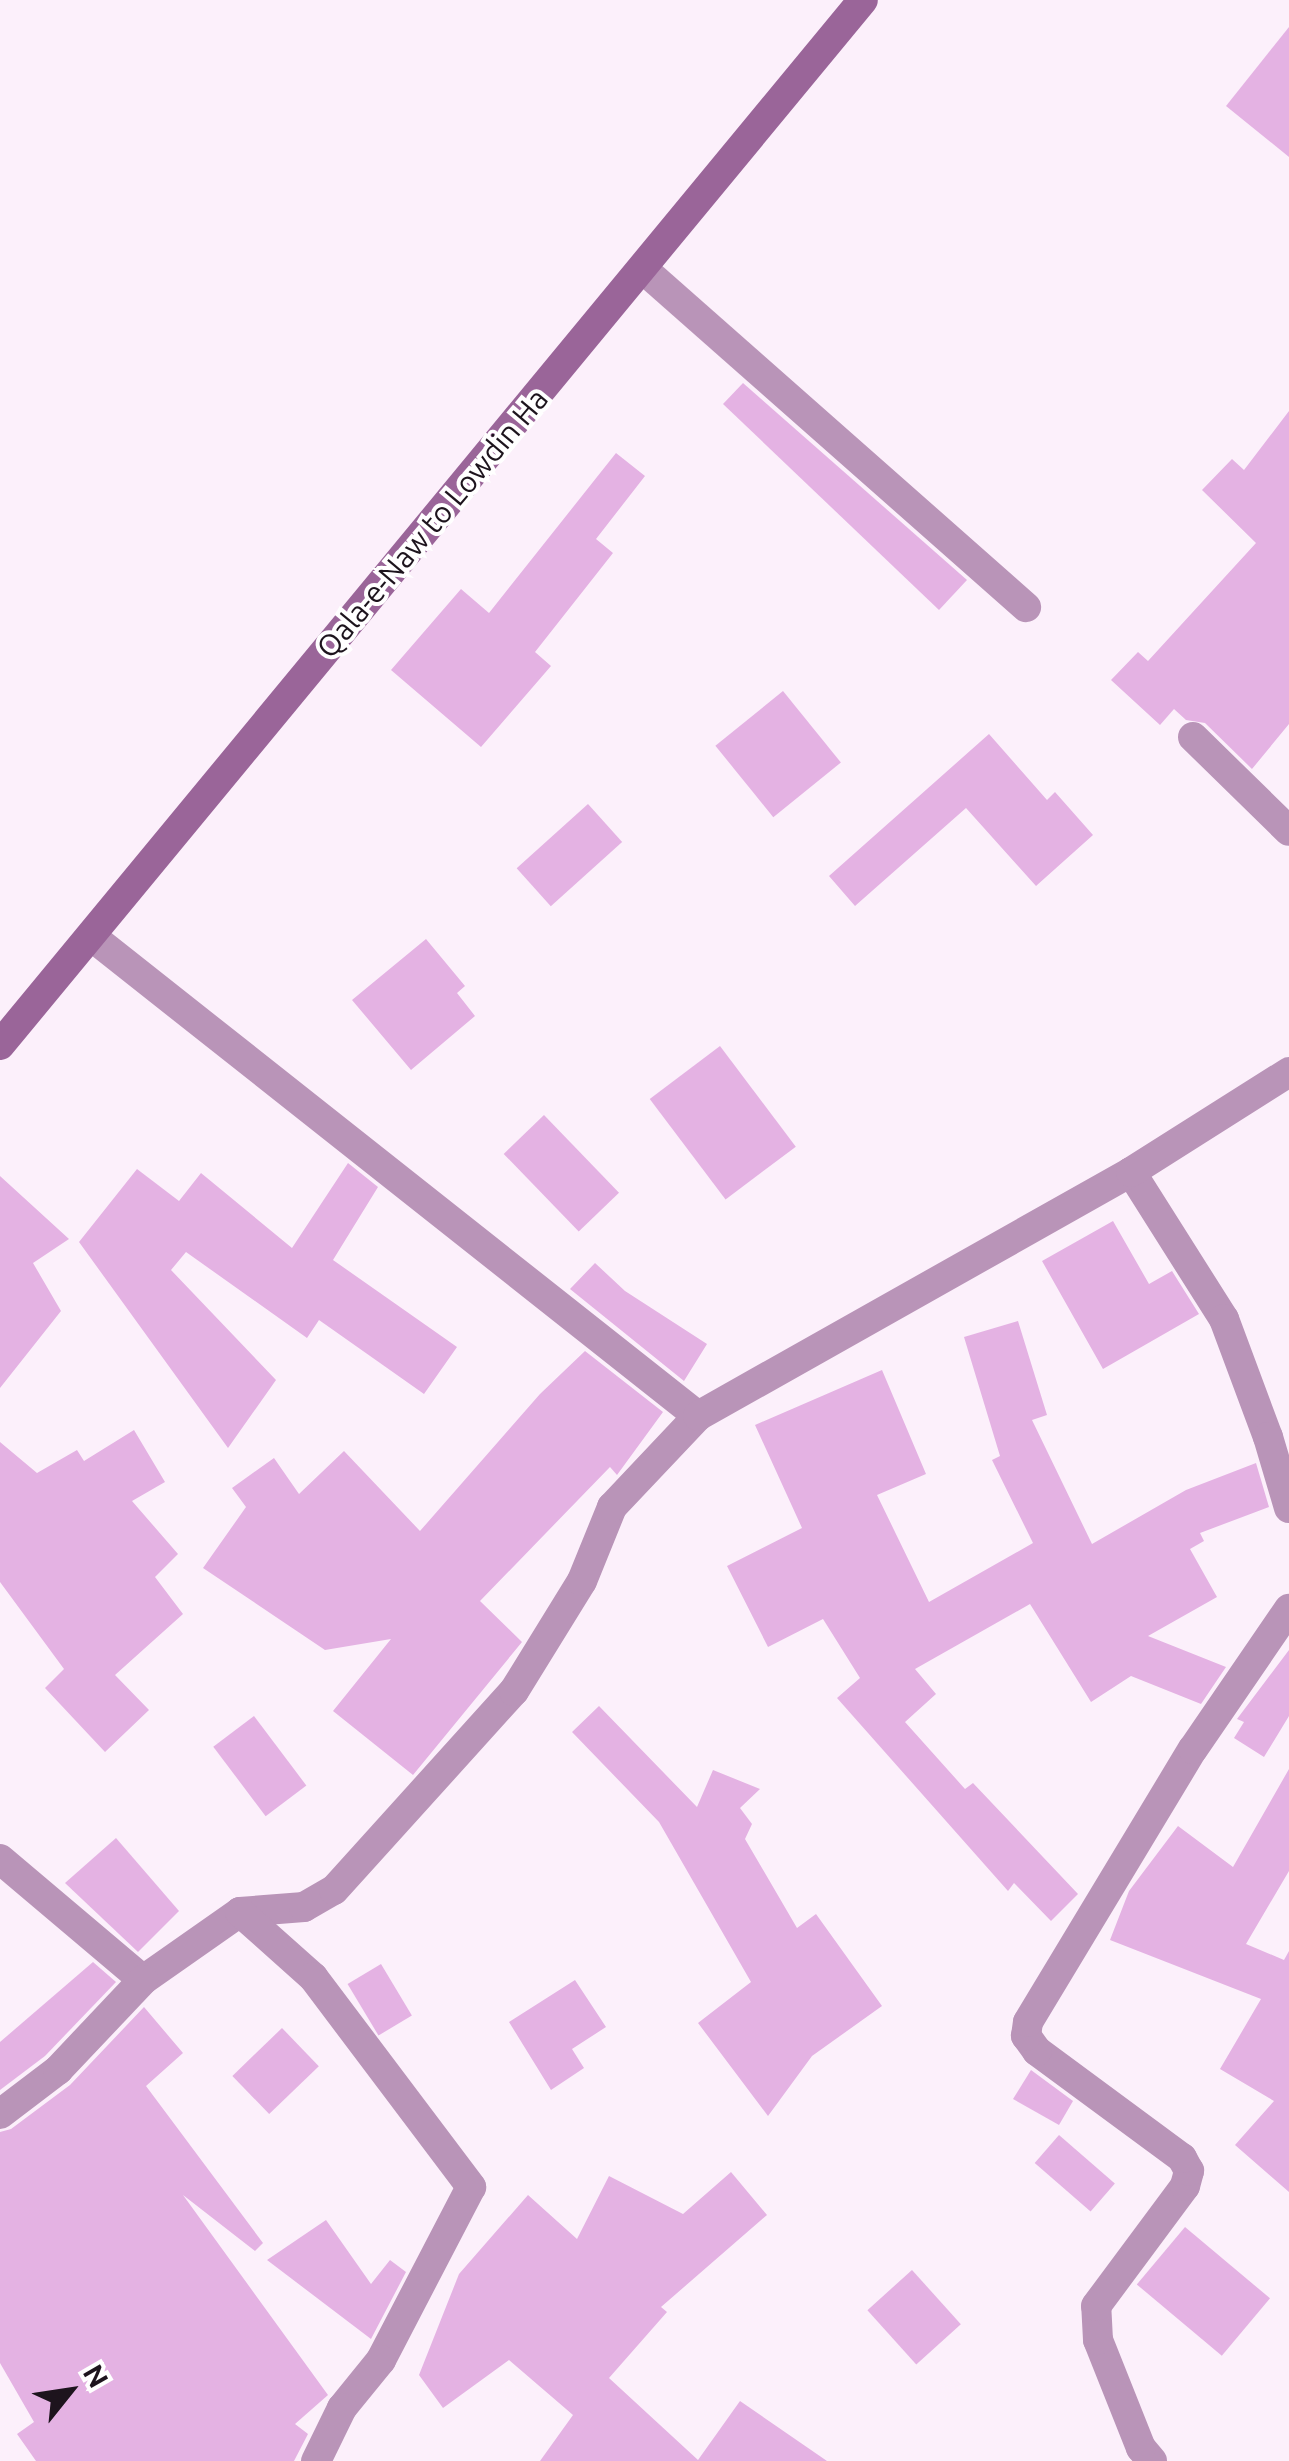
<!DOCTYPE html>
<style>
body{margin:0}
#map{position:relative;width:1289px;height:2461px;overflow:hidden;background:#fcf0fb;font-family:Ubuntu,sans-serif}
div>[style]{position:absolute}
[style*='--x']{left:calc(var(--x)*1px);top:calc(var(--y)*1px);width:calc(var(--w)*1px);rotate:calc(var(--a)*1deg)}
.building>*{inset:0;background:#e4b2e3;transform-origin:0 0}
.street>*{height:30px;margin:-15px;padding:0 15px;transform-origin:15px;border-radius:15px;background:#b994b8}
.secondary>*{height:30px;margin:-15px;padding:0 15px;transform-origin:15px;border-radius:15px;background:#9a6599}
span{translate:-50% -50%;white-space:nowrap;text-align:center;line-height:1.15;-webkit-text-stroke:8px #fff;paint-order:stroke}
.street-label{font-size:30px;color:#1d141d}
.north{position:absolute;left:20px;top:2341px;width:100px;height:100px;-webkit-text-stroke:8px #fff;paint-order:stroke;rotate:60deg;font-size:28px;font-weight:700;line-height:40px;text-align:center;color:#1d141d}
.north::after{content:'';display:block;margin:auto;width:35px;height:45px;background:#1d141d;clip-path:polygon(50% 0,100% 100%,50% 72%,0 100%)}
</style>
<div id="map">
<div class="building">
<i style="clip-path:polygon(1289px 27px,1289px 157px,1226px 106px)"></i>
<i style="clip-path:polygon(743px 383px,967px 580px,939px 610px,723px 404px)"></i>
<i style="clip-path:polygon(1289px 411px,1289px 724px,1252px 769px,1205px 723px,1186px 720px,1174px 709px,1160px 725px,1111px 680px,1138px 652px,1148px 661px,1256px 543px,1202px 490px,1232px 459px,1244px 470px)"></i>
<i style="clip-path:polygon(616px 453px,645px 476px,596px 539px,613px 553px,535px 652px,551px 666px,481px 747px,391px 670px,461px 589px,489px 613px)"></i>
<i style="left:783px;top:691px;width:92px;height:87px;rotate:51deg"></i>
<i style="clip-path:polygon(989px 734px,1047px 800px,1055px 792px,1093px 835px,1036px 886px,966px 808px,855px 906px,829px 876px)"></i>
<i style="left:588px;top:804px;width:51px;height:96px;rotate:48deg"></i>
<i style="clip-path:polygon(426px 939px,465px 986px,457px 993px,475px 1016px,411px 1070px,352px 1000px)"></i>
<i style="left:720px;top:1046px;width:126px;height:88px;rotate:53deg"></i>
<i style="left:544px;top:1115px;width:108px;height:56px;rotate:46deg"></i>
<i style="clip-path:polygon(348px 1163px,378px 1187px,333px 1260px,457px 1347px,424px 1394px,319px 1320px,307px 1338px,186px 1252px,171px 1270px,276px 1380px,228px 1448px,79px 1242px,137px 1169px,179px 1201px,201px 1173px,292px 1248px)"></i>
<i style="clip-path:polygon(0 1176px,69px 1239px,33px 1263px,61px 1311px,0 1388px)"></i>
<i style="clip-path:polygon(1113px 1221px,1149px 1284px,1172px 1271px,1199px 1314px,1103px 1369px,1042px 1261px)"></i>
<i style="clip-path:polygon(595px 1263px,625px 1291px,707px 1344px,684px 1381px,570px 1289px)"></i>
<i style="clip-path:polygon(1018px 1321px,1047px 1415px,1032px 1420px,1092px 1544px,1186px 1490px,1256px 1463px,1269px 1507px,1200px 1533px,1204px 1541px,1190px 1549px,1217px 1597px,1148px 1636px,1226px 1667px,1201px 1704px,1131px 1676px,1091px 1702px,1030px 1604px,915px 1669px,936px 1694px,905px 1722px,965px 1789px,973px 1783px,1078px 1894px,1051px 1921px,1014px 1883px,1008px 1891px,837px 1698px,860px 1678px,823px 1619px,768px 1647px,727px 1566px,802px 1528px,755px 1425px,882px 1370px,926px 1474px,877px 1495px,929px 1602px,1033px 1543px,992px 1460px,1000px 1456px,964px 1337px)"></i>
<i style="clip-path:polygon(585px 1351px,663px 1412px,617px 1475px,610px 1467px,480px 1601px,522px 1642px,413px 1775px,333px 1711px,391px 1639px,325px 1650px,203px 1568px,246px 1507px,232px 1488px,274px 1458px,299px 1494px,344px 1451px,420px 1531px,540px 1394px)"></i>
<i style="clip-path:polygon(134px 1430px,165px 1482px,132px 1501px,178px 1554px,155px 1577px,183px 1614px,115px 1675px,149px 1710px,105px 1752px,45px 1688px,64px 1669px,0 1582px,0 1442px,37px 1473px,77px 1450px,84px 1461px)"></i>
<i style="clip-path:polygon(1289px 1650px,1289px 1716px,1264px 1757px,1234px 1738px,1244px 1722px,1237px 1719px)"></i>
<i style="clip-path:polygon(599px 1706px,697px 1807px,713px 1770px,760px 1789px,740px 1808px,752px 1824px,745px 1839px,797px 1928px,816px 1914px,882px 2006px,812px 2056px,768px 2116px,698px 2023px,751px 1982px,659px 1822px,572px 1732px)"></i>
<i style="left:254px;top:1716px;width:87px;height:51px;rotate:53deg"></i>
<i style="clip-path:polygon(1289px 1769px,1289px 1871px,1246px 1944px,1284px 1960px,1289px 1951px,1289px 2192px,1235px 2145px,1274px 2101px,1220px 2069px,1261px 1999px,1110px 1940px,1129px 1891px,1178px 1826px,1233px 1867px)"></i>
<i style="clip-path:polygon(116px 1838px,179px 1911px,138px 1952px,65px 1883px)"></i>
<i style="clip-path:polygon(93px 1962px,116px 1982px,45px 2056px,0 2090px,0 2042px)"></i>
<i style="left:381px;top:1964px;width:60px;height:39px;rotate:59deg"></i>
<i style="clip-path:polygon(575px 1980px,606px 2027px,572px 2049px,584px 2068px,551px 2090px,509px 2022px)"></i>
<i style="clip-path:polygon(144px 2007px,183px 2053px,146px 2086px,263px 2243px,255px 2251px,183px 2195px,328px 2395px,295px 2424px,308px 2434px,294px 2461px,36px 2461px,17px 2434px,34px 2422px,0 2363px,0 2132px,11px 2129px,70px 2085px)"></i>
<i style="left:282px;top:2028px;width:53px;height:69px;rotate:46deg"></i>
<i style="clip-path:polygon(1031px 2070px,1073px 2101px,1059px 2125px,1013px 2099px)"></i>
<i style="left:1059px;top:2135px;width:74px;height:37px;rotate:41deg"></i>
<i style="clip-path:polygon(731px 2172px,767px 2215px,661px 2307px,667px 2312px,609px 2378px,698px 2460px,740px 2401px,827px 2461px,540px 2461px,573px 2415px,509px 2360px,443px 2408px,419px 2375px,459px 2274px,528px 2195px,577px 2239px,609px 2176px,683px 2214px)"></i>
<i style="clip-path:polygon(326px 2220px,371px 2284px,390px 2260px,406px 2272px,371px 2339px,267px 2260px)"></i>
<i style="left:1185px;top:2227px;width:111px;height:75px;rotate:40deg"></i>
<i style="left:912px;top:2270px;width:73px;height:60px;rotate:48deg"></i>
</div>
<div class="street">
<i style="--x:643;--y:269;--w:511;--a:41.43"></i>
<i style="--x:1193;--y:737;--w:134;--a:44.4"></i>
<i style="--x:91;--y:936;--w:774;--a:38.34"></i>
<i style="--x:1131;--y:1172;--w:174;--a:57.7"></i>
<i style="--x:1224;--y:1319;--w:126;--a:69.6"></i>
<i style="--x:1268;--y:1437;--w:74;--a:73.5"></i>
<i style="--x:0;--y:1859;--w:187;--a:40.2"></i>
<i style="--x:143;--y:1980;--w:118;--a:-35"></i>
<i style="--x:240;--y:1912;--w:64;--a:-4.5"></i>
<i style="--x:304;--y:1907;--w:34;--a:-30"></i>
<i style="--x:334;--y:1890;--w:268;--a:-47.9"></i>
<i style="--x:514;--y:1691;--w:129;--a:-58.3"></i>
<i style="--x:582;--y:1581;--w:80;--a:-67.9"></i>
<i style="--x:612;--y:1507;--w:125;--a:-46.6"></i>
<i style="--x:698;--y:1416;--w:497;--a:-29.4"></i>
<i style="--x:1131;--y:1172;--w:187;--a:-32.3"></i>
<i style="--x:240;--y:1912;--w:98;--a:41.7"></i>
<i style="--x:313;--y:1977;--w:263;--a:53"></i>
<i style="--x:471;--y:2187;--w:195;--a:117.5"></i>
<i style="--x:381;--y:2360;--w:62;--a:129.1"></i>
<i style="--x:342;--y:2408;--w:59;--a:116.1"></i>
<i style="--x:0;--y:2114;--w:73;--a:-37.2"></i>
<i style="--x:58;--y:2070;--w:124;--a:-46.6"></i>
<i style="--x:1152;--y:2461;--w:17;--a:-130"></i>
<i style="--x:1141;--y:2448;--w:116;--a:-111.7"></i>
<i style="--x:1098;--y:2340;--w:34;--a:-93"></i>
<i style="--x:1096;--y:2306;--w:149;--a:-53.4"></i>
<i style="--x:1185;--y:2186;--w:16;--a:-75"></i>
<i style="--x:1189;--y:2171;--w:15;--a:-118"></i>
<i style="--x:1182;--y:2158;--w:180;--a:-143.6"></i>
<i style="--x:1037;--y:2051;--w:19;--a:-126"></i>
<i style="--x:1026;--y:2036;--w:14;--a:-82"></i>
<i style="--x:1028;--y:2022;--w:319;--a:-58.9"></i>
<i style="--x:1193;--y:1749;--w:170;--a:-55.6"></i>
</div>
<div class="secondary">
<i style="--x:0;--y:1045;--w:1355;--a:-50.45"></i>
</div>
<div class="street-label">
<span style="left:432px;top:523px;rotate:-50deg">Qala-e-Naw to Lowdin Ha</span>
</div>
<div class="north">N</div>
</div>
